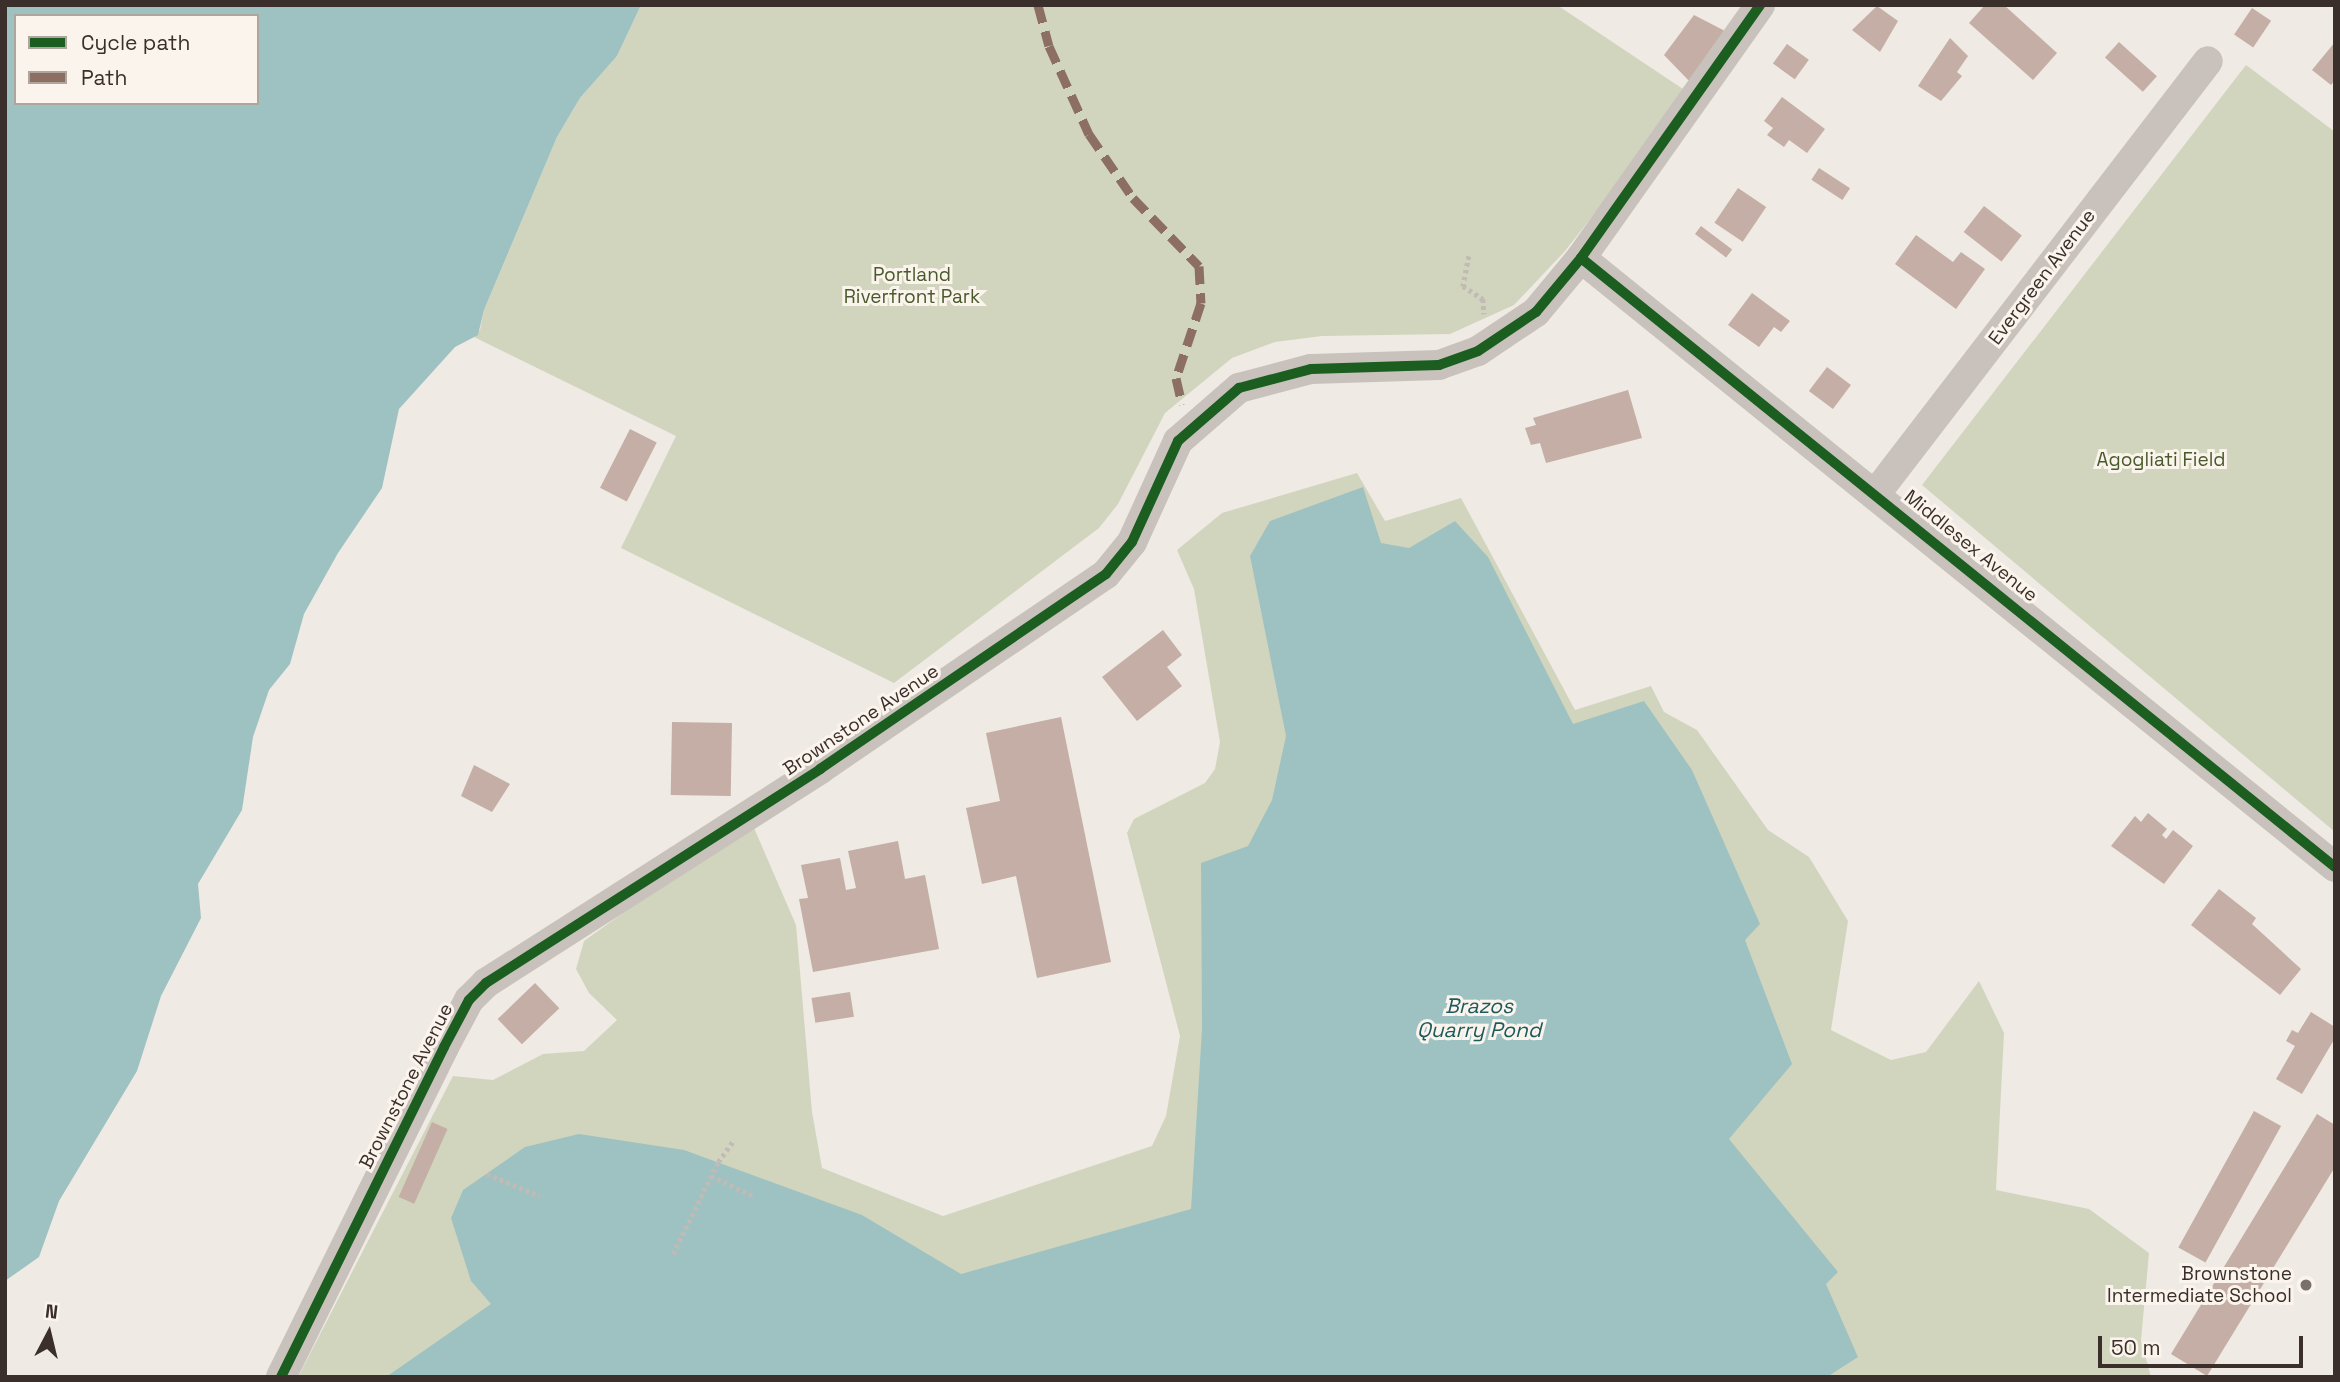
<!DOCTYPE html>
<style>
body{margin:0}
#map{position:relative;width:2340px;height:1382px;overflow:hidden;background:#efeae4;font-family:"Space Grotesk",sans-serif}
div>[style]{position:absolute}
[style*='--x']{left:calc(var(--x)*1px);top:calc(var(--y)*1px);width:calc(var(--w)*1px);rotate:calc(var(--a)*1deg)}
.green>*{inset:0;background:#d1d5be}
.water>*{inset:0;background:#9ec2c2}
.building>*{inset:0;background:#c4aea5;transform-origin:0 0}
.path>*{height:4.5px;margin-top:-2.25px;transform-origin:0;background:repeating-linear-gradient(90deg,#c1bab5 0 3.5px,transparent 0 7px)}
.street>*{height:30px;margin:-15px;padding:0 15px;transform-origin:15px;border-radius:15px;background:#c9c2bc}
.quiet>*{height:9px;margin-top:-4.5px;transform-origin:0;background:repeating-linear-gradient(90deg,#8d6e63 0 18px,transparent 0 27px)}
.cycleway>*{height:10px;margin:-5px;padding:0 5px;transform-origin:5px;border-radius:5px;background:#1b5e20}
.dots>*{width:19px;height:19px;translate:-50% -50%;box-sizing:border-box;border:4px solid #fbf4ec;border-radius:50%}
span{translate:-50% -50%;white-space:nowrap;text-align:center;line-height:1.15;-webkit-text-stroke:6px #fbf4ec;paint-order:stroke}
.park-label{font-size:19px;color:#495a2c}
.street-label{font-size:19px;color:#3a2f2a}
.poi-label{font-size:19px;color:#3a2f2a}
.right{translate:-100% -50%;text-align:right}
.water-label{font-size:21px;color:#1d5a5e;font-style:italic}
.frame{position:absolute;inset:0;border:7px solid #3a2f2a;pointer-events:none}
.legend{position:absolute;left:14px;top:14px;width:245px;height:91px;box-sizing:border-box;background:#fbf4ec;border:2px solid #aea59e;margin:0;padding:9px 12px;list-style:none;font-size:21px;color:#3a2f2a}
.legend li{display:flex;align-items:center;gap:14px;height:35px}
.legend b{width:35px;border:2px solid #aea59e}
.north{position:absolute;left:14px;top:1298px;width:70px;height:70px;-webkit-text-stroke:5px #fbf4ec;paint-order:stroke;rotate:7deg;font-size:19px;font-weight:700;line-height:28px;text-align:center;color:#3a2f2a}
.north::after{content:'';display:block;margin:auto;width:24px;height:32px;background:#3a2f2a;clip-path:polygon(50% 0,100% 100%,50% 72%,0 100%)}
.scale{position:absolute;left:2098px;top:1336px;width:205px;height:32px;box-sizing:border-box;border:4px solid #3a2f2a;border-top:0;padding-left:9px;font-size:21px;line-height:24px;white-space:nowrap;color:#3a2f2a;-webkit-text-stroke:5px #fbf4ec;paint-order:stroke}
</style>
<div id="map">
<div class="green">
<i style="clip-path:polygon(641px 5px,1557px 5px,1689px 93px,1565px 251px,1514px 305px,1450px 334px,1322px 336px,1275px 342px,1232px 358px,1165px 413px,1118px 504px,1099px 528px,894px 683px,621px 548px,676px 436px,472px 336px,480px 330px,484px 310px,557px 137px,580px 98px,617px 56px)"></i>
<i style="clip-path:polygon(2246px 65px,2335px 132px,2335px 832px,1922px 485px)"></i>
<i style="clip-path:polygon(1357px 473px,1385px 521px,1461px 498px,1575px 710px,1651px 686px,1664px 712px,1697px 730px,1768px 830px,1809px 857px,1848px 921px,1831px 1030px,1891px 1060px,1926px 1052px,1979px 981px,2004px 1033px,1996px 1190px,2089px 1209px,2149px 1253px,2141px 1340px,2151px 1377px,298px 1377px,453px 1076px,493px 1080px,543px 1054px,584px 1051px,617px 1020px,589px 993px,576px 969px,584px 941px,751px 821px,796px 925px,812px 1112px,822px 1168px,943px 1216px,1152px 1146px,1166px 1116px,1180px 1036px,1127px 833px,1134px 819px,1205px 783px,1215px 769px,1220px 742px,1194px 589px,1177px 550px,1222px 513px)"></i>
</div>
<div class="water">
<i style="clip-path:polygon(evenodd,5px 5px,641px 5px,617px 56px,580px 98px,557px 137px,484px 310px,478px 335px,455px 347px,399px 409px,382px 488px,338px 553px,304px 614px,290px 664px,269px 690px,253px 737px,242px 810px,198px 884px,201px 918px,161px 996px,137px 1071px,59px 1201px,39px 1257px,5px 1281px,5px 5px,16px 16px,257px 16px,257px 103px,16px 103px,16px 16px)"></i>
<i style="clip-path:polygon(1363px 487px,1381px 543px,1409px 548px,1455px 521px,1488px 557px,1573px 724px,1644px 701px,1692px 770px,1760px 924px,1745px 940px,1792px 1064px,1729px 1139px,1838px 1272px,1826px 1284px,1858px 1357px,1827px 1377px,386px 1377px,491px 1304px,471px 1281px,451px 1218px,463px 1190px,525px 1147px,579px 1134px,684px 1150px,862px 1215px,961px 1274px,1191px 1209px,1202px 1029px,1201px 863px,1248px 846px,1272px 800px,1286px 736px,1250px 556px,1270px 521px)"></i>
</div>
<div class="building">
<i style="clip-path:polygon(1985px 5px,2004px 5px,2057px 53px,2033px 80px,1969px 23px)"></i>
<i style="clip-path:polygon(1877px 6px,1898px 21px,1880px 52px,1852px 30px)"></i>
<i style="left:2252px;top:8px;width:23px;height:32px;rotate:34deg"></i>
<i style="clip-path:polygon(1694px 15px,1725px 31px,1693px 85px,1664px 55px)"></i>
<i style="clip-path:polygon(1950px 38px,1968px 56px,1957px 72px,1962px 76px,1941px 101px,1918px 86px)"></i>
<i style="left:2119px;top:42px;width:51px;height:21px;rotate:42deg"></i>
<i style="clip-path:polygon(2335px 42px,2335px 80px,2331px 85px,2312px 70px)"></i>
<i style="left:1787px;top:44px;width:27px;height:24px;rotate:36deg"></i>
<i style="clip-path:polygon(1782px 97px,1825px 129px,1807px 153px,1789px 140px,1784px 147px,1767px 135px,1773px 128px,1764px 121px)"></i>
<i style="left:1819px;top:168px;width:37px;height:14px;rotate:33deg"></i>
<i style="left:1738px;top:188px;width:34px;height:42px;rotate:34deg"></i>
<i style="left:1984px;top:206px;width:48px;height:33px;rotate:38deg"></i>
<i style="left:1701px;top:226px;width:39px;height:10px;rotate:37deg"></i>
<i style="clip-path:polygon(1916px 235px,1953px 262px,1961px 252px,1985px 269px,1956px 309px,1895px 264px)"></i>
<i style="clip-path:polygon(1752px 293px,1790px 321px,1781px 332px,1774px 327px,1759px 347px,1728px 325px)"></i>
<i style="left:1827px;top:367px;width:30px;height:30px;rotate:37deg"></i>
<i style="clip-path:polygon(1628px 390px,1642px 438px,1546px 463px,1540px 443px,1531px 445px,1525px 428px,1536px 425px,1533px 418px)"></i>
<i style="left:630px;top:429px;width:30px;height:66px;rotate:27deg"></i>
<i style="clip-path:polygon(1163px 630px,1182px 655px,1167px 667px,1182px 686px,1137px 721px,1102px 677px)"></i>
<i style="clip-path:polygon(1061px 717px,1111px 962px,1037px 978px,1016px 876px,982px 884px,966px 808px,1000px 801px,986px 733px)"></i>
<i style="left:672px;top:722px;width:60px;height:73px;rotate:1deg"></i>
<i style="clip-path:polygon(474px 765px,510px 784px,492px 812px,461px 796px)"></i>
<i style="clip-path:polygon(2148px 813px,2167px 829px,2162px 835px,2166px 839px,2173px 830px,2193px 846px,2164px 884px,2111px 846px,2135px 816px,2141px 822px)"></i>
<i style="clip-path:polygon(898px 841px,905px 879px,925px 875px,939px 949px,813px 972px,799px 899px,808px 898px,801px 865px,840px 858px,846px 890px,856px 888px,848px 851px)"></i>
<i style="clip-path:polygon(2219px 889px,2256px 918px,2252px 924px,2301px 969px,2280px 995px,2191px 925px)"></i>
<i style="left:535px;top:983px;width:35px;height:52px;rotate:46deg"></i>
<i style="left:850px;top:992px;width:25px;height:39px;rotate:81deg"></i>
<i style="clip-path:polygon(2311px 1012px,2335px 1027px,2335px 1038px,2302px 1094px,2276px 1079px,2295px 1046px,2286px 1041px,2292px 1030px,2298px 1033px)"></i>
<i style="left:2254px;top:1111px;width:31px;height:156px;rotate:29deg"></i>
<i style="clip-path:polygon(2317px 1114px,2335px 1125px,2335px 1167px,2207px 1376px,2171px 1354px)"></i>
<i style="left:432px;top:1122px;width:17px;height:82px;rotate:24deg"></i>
</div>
<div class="path">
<i style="--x:1469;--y:256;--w:31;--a:101"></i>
<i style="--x:1463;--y:286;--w:24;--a:33"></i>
<i style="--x:1483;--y:299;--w:15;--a:86"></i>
<i style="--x:487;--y:1174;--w:57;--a:22.5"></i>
<i style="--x:711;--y:1176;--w:47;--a:24.9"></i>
<i style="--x:673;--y:1254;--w:102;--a:-63.9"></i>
<i style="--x:718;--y:1162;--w:27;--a:-54"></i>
</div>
<div class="street">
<i style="--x:1581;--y:258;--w:969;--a:38.93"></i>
<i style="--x:1877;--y:492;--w:543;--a:-52.48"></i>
<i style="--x:281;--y:1377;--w:368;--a:-63.7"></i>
<i style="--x:444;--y:1047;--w:53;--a:-62"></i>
<i style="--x:469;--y:1000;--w:24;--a:-45"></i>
<i style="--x:486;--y:983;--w:397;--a:-32.6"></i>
<i style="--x:820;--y:769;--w:346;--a:-34.3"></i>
<i style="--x:1106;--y:574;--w:41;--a:-50.9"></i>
<i style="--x:1132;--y:542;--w:111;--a:-65.5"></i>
<i style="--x:1178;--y:441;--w:81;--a:-41"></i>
<i style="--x:1239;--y:388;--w:74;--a:-14.8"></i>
<i style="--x:1311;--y:369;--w:128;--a:-1.8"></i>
<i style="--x:1439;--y:365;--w:41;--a:-19.7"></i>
<i style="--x:1478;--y:351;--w:70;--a:-33.9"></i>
<i style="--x:1536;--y:312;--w:70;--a:-50.2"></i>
<i style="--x:1581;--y:258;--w:310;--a:-54.7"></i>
</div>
<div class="quiet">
<i style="--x:1038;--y:5;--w:42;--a:75"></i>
<i style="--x:1049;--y:46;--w:97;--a:65.6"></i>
<i style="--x:1089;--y:134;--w:78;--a:55.5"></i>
<i style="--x:1133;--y:198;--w:95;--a:45.9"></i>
<i style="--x:1199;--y:266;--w:37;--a:87"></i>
<i style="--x:1201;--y:303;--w:79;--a:108.4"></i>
<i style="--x:1176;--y:378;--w:27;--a:77"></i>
</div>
<div class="cycleway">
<i style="--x:1581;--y:258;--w:969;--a:38.93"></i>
<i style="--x:281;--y:1377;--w:368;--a:-63.7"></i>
<i style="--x:444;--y:1047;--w:53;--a:-62"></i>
<i style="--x:469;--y:1000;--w:24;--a:-45"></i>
<i style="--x:486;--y:983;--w:397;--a:-32.6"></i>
<i style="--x:820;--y:769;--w:346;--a:-34.3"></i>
<i style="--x:1106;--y:574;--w:41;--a:-50.9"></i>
<i style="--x:1132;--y:542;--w:111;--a:-65.5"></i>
<i style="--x:1178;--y:441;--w:81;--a:-41"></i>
<i style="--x:1239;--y:388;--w:74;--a:-14.8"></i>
<i style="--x:1311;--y:369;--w:128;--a:-1.8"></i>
<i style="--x:1439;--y:365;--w:41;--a:-19.7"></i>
<i style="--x:1478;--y:351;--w:70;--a:-33.9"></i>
<i style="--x:1536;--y:312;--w:70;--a:-50.2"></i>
<i style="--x:1581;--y:258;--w:310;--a:-54.7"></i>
</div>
<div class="dots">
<i style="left:2306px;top:1285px;background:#79706b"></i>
</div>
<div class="park-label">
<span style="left:912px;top:286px">Portland<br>Riverfront Park</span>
<span style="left:2161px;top:460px">Agogliati Field</span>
</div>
<div class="street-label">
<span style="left:2042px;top:277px;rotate:-53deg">Evergreen Avenue</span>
<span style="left:1971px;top:546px;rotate:39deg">Middlesex Avenue</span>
<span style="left:861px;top:720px;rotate:-34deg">Brownstone Avenue</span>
<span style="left:406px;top:1086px;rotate:-63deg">Brownstone Avenue</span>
</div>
<div class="poi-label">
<span class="right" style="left:2292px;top:1285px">Brownstone<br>Intermediate School</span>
</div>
<div class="water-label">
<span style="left:1479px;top:1018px">Brazos<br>Quarry Pond</span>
</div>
<div class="frame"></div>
<ul class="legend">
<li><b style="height:9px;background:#1b5e20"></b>Cycle path</li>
<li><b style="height:9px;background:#8d6e63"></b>Path</li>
</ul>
<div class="north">N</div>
<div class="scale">50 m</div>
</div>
